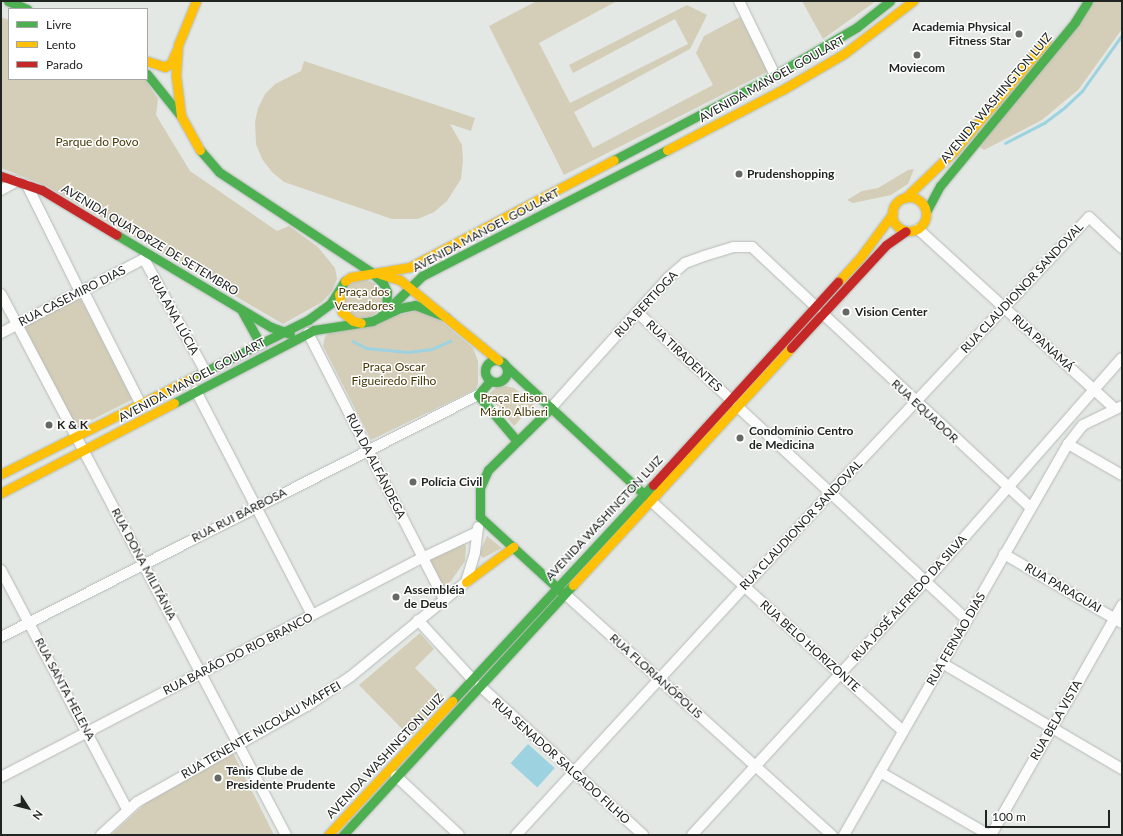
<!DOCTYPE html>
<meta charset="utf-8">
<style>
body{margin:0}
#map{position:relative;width:1123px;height:836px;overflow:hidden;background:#e3e8e4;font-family:Lato,sans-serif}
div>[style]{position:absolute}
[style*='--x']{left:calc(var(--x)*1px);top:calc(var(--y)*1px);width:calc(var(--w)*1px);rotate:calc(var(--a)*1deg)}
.green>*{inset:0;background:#d4ceb8;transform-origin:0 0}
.round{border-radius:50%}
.water>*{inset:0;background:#9dd3e0;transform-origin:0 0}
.stream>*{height:2.5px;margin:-1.25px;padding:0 1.25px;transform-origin:1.25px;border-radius:1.25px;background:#9dd3e0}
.roads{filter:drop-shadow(0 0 1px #b5bab6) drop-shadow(0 0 1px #b5bab6)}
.street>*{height:10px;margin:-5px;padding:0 5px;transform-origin:5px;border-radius:5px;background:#fbfcfb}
.fast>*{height:9px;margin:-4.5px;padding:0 4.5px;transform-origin:4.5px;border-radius:4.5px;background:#4caf50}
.fast>.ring{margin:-4.5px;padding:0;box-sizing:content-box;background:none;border:9px solid #4caf50;border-radius:50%}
.slow>*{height:9px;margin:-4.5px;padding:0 4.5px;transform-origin:4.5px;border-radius:4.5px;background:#ffc107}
.slow>.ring{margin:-4.5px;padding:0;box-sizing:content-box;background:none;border:9px solid #ffc107;border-radius:50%}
.jam>*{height:9px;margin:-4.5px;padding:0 4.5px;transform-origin:4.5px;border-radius:4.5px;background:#c62828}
.dots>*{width:11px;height:11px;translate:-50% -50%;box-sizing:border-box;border:2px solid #fff;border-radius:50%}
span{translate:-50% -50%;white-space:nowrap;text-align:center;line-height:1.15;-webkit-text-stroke:3px #fff;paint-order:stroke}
.poi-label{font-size:12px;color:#212522;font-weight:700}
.right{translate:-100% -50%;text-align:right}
.left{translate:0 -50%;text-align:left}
.street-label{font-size:12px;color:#212522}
.park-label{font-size:12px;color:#453605}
.frame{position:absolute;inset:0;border:2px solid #212522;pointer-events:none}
.legend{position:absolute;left:8px;top:8px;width:140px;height:72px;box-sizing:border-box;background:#fff;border:1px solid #a6a8a7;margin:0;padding:5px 7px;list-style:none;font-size:12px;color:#212522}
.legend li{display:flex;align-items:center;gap:8px;height:20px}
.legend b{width:20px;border:1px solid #a6a8a7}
.north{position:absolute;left:8px;top:788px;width:40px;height:40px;-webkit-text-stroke:3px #fff;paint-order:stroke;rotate:126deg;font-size:11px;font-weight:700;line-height:16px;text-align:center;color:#212522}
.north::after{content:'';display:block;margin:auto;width:14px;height:18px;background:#212522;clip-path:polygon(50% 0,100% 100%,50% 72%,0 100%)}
.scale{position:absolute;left:985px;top:810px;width:125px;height:18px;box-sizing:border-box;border:2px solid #212522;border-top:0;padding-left:5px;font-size:12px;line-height:14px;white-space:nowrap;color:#212522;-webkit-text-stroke:3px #fff;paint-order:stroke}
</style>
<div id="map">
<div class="green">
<i style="clip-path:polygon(537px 1px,617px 1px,539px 43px,570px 103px,688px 44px,675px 19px,573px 73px,569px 65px,687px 5px,707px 15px,690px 49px,574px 112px,593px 148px,713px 85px,696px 53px,704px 36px,740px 17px,769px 71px,564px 175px,489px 26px)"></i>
<i style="clip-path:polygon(802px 1px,876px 1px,823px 39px)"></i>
<i style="clip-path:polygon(1093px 1px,1122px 1px,1122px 29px,1079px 89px,1042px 120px,984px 150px,978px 146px)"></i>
<i style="clip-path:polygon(1px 17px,9px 20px,9px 79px,145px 79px,158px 99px,156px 115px,190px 171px,277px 231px,289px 226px,318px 247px,335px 268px,337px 279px,332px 291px,322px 302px,283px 324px,47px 186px,1px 168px)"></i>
<i style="clip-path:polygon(304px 61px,475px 118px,471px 131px,450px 124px,462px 145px,463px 160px,461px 179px,447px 201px,434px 212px,418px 219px,392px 219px,284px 182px,272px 172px,262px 159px,256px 144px,255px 122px,258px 108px,265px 94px,275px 84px,301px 71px)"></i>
<i style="clip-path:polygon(914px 169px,908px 184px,891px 195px,853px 203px,847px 200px,862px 191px,878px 188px,908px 170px)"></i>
<i class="round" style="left:344px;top:280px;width:38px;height:38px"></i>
<i style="left:80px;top:297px;width:115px;height:63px;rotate:63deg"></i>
<i style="clip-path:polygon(419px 310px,437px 318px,473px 348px,478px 361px,478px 384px,476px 389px,371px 440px,323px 346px,325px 337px,329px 332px)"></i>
<i style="clip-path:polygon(506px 386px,514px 388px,534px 404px,514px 426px,490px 397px,490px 393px,497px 387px)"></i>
<i style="clip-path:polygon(487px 536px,502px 548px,483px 558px,479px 554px)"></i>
<i style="clip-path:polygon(464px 543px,466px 547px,465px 561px,451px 581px,443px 588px,429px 560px)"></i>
<i style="clip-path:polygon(420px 633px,434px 649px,415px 668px,446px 699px,410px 737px,359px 685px)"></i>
<i style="clip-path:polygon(233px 753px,274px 835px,111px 835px,147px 802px)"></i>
</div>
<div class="water">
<i style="left:528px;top:744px;width:36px;height:26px;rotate:42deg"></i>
</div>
<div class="stream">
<i style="--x:1005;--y:143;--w:44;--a:-27.1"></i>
<i style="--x:1044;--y:123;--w:26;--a:-37"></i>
<i style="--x:1065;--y:107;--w:23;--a:-43"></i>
<i style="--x:1082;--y:91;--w:69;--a:-54.5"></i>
<i style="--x:353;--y:341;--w:15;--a:28"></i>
<i style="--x:366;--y:348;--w:42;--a:5.4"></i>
<i style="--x:408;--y:352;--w:24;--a:-7"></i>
<i style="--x:432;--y:349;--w:20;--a:-24"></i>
</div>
<div class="roads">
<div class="street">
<i style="--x:739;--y:1;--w:82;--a:64.1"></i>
<i style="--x:27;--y:185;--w:119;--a:63.6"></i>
<i style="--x:1;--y:190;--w:18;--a:-29"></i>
<i style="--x:918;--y:229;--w:267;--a:42.4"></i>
<i style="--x:144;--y:259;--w:128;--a:61.4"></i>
<i style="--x:83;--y:290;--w:127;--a:63.2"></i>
<i style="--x:1;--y:294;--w:611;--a:62.22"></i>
<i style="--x:637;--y:312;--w:129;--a:43.1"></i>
<i style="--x:823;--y:314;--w:283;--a:43"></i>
<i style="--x:1;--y:333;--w:161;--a:-27.4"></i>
<i style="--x:308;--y:333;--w:299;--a:62.9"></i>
<i style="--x:196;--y:391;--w:252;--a:62.6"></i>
<i style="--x:738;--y:407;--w:313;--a:42.9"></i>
<i style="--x:551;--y:408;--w:176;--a:-48"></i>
<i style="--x:669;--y:277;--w:21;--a:-41"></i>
<i style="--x:685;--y:263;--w:20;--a:-20"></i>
<i style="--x:704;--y:256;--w:30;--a:-17"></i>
<i style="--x:733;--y:247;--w:19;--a:0"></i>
<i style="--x:752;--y:247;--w:86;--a:43.1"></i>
<i style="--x:1068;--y:444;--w:62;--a:29.9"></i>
<i style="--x:651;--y:501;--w:341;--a:42.4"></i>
<i style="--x:1004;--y:554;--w:137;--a:30.3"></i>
<i style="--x:1;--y:570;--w:270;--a:62.2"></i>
<i style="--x:565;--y:594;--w:360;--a:42.1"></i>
<i style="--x:418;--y:620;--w:80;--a:47.5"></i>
<i style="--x:1;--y:637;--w:535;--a:-26.9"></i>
<i style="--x:942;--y:663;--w:209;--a:30.5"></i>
<i style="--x:480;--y:686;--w:221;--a:42.4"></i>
<i style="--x:880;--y:772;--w:126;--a:30"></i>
<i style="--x:396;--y:776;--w:86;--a:43.1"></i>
<i style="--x:1;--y:777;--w:475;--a:-27.5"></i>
<i style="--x:422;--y:558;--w:61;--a:-25.3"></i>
<i style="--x:101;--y:835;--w:49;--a:-42.5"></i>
<i style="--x:137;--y:802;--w:195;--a:-29.5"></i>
<i style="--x:307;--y:706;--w:52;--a:-34"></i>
<i style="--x:350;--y:677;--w:150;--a:-39.3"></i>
<i style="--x:466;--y:582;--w:31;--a:-73"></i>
<i style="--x:475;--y:552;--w:25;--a:-83"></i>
<i style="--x:516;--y:835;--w:464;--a:-47.4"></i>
<i style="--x:830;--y:493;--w:378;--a:-46.8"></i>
<i style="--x:1089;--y:217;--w:45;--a:43.2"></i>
<i style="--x:692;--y:835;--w:344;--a:-47.4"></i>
<i style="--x:925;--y:582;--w:298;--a:-48.7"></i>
<i style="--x:844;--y:835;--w:451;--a:-60.2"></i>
<i style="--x:1068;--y:444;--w:24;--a:-52"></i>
<i style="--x:1083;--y:425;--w:43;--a:-26"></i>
<i style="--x:991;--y:835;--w:265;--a:-60.3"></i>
</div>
<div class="fast">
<i style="--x:8;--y:1;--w:21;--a:23"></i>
<i style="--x:147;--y:74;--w:53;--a:51.2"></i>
<i style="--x:200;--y:150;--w:29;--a:49"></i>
<i style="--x:219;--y:172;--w:182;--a:33.3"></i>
<i style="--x:371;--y:272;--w:16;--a:43"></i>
<i style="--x:383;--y:283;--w:10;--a:66"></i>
<i style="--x:387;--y:292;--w:17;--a:93"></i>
<i style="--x:614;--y:160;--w:182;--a:-27.8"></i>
<i style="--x:775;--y:75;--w:95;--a:-30.3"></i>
<i style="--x:857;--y:27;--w:42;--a:-38.2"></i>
<i style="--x:926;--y:212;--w:30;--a:-62"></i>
<i style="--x:940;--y:186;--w:212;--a:-50.5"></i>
<i style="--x:1075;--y:22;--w:25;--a:-58"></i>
<i style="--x:117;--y:235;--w:179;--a:30.9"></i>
<i style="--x:271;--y:327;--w:20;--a:20"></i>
<i style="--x:242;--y:311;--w:38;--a:61"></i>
<i style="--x:380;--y:317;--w:59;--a:-44.3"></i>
<i style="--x:422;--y:276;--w:276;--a:-27.2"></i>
<i class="ring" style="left:485px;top:360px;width:13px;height:13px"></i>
<i style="--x:507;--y:367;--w:195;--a:42.9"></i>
<i style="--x:192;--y:378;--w:130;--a:-26.6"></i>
<i style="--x:308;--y:320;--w:29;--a:-36"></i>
<i style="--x:331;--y:303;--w:26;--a:-58"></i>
<i style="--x:490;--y:381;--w:18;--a:131"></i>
<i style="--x:478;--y:395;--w:60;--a:49.7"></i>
<i style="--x:174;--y:403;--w:158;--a:-27.5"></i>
<i style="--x:314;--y:330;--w:59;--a:-8.8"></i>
<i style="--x:372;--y:321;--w:31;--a:-25"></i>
<i style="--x:400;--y:308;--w:15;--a:-11"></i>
<i style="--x:415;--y:305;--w:33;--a:21"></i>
<i style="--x:551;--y:408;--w:88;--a:135.5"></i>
<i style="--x:488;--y:470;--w:20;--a:114"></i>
<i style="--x:480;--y:488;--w:29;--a:90"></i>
<i style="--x:480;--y:517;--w:113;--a:42.5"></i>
<i style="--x:452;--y:701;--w:295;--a:-47.1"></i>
<i style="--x:343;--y:835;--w:340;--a:-47.4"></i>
</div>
<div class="slow">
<i style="--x:196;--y:1;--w:48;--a:112.2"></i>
<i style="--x:178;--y:45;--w:31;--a:94"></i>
<i style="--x:176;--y:76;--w:40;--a:82.9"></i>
<i style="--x:181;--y:116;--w:39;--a:61"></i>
<i style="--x:147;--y:61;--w:19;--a:18"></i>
<i style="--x:165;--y:67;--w:7;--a:-34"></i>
<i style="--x:171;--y:63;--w:13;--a:-67"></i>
<i style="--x:667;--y:150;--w:130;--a:-27.6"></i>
<i style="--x:782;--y:90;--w:73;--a:-30.4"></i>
<i style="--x:845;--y:53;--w:86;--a:-37.4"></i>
<i class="ring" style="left:892px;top:197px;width:25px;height:25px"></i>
<i style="--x:905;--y:198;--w:66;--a:-43.8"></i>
<i style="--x:953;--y:152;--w:145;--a:-50"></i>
<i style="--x:380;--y:274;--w:21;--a:17"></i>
<i style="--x:400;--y:280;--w:127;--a:39.2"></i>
<i style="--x:345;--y:281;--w:7;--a:-34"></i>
<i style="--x:351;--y:277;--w:60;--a:-9.6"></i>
<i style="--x:410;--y:267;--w:230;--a:-27.7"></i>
<i style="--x:838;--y:282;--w:36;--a:-48"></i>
<i style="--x:862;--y:255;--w:52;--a:-53.6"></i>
<i style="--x:339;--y:294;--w:18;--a:81"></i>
<i style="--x:342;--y:312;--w:14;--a:39"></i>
<i style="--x:353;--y:321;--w:8;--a:14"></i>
<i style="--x:1;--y:474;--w:214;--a:-26.7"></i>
<i style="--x:1;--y:493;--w:195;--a:-27.5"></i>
<i style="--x:466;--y:582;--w:59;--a:-36.7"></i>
<i style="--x:573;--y:585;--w:322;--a:-47.4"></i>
<i style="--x:328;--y:835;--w:183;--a:-47.2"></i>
</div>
<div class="jam">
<i style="--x:1;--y:176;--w:43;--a:18.9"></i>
<i style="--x:42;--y:190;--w:87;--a:31"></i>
<i style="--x:791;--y:348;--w:140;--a:-47.3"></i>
<i style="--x:886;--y:245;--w:24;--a:-35"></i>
<i style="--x:653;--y:485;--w:275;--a:-47.7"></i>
</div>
</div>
<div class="dots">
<i style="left:1019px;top:34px;background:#656966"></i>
<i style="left:917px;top:55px;background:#656966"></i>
<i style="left:739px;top:174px;background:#656966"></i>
<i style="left:846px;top:312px;background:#656966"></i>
<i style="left:49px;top:425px;background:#656966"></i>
<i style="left:740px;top:438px;background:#656966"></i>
<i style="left:413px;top:482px;background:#656966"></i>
<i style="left:396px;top:597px;background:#656966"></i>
<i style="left:218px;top:778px;background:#656966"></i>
</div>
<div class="poi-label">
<span class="right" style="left:1011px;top:34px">Academia Physical<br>Fitness Star</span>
<span style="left:917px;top:68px">Moviecom</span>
<span class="left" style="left:747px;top:174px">Prudenshopping</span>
<span class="left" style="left:855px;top:312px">Vision Center</span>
<span class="left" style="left:57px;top:425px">K &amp; K</span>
<span class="left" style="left:749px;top:438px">Condomínio Centro<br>de Medicina</span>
<span class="left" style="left:421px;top:482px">Polícia Civil</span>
<span class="left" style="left:404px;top:597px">Assembléia<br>de Deus</span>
<span class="left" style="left:226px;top:778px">Tênis Clube de<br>Presidente Prudente</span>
</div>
<div class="street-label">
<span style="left:772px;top:79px;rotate:-29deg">AVENIDA MANOEL GOULART</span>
<span style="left:996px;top:98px;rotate:-50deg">AVENIDA WASHINGTON LUIZ</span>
<span style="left:486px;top:230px;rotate:-28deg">AVENIDA MANOEL GOULART</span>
<span style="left:150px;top:240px;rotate:31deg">AVENIDA QUATORZE DE SETEMBRO</span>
<span style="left:1022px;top:288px;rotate:-47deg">RUA CLAUDIONOR SANDOVAL</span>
<span style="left:72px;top:296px;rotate:-27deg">RUA CASEMIRO DIAS</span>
<span style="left:646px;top:304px;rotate:-47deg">RUA BERTIOGA</span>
<span style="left:174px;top:315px;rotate:61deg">RUA ANA LÚCIA</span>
<span style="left:1043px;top:343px;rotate:42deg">RUA PANAMÁ</span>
<span style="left:684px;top:356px;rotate:43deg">RUA TIRADENTES</span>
<span style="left:192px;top:380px;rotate:-28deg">AVENIDA MANOEL GOULART</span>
<span style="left:925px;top:411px;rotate:43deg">RUA EQUADOR</span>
<span style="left:376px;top:466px;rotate:63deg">RUA DA ALFÂNDEGA</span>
<span style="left:239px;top:515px;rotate:-27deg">RUA RUI BARBOSA</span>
<span style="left:604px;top:518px;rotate:-47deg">AVENIDA WASHINGTON LUIZ</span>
<span style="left:801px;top:525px;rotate:-47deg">RUA CLAUDIONOR SANDOVAL</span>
<span style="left:144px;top:564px;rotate:62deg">RUA DONA MILITÂNIA</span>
<span style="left:1063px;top:588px;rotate:30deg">RUA PARAGUAI</span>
<span style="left:909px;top:598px;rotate:-48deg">RUA JOSÉ ALFREDO DA SILVA</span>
<span style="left:956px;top:639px;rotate:-60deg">RUA FERNÃO DIAS</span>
<span style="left:810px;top:646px;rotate:42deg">RUA BELO HORIZONTE</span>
<span style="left:238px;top:654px;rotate:-27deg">RUA BARÃO DO RIO BRANCO</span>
<span style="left:656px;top:676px;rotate:42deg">RUA FLORIANÓPOLIS</span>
<span style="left:65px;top:689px;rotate:62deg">RUA SANTA HELENA</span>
<span style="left:1056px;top:720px;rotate:-60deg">RUA BELA VISTA</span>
<span style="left:261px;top:730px;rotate:-30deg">RUA TENENTE NICOLAU MAFFEI</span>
<span style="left:385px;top:756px;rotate:-47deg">AVENIDA WASHINGTON LUIZ</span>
<span style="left:561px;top:761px;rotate:42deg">RUA SENADOR SALGADO FILHO</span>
</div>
<div class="park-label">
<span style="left:97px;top:142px">Parque do Povo</span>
<span style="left:364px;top:299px">Praça dos<br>Vereadores</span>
<span style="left:394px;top:374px">Praça Oscar<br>Figueiredo Filho</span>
<span style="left:514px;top:405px">Praça Edison<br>Mário Albieri</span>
</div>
<div class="frame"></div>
<ul class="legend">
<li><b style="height:5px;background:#4caf50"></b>Livre</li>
<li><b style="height:5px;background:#ffc107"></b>Lento</li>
<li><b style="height:5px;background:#c62828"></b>Parado</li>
</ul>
<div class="north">N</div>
<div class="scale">100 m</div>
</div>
